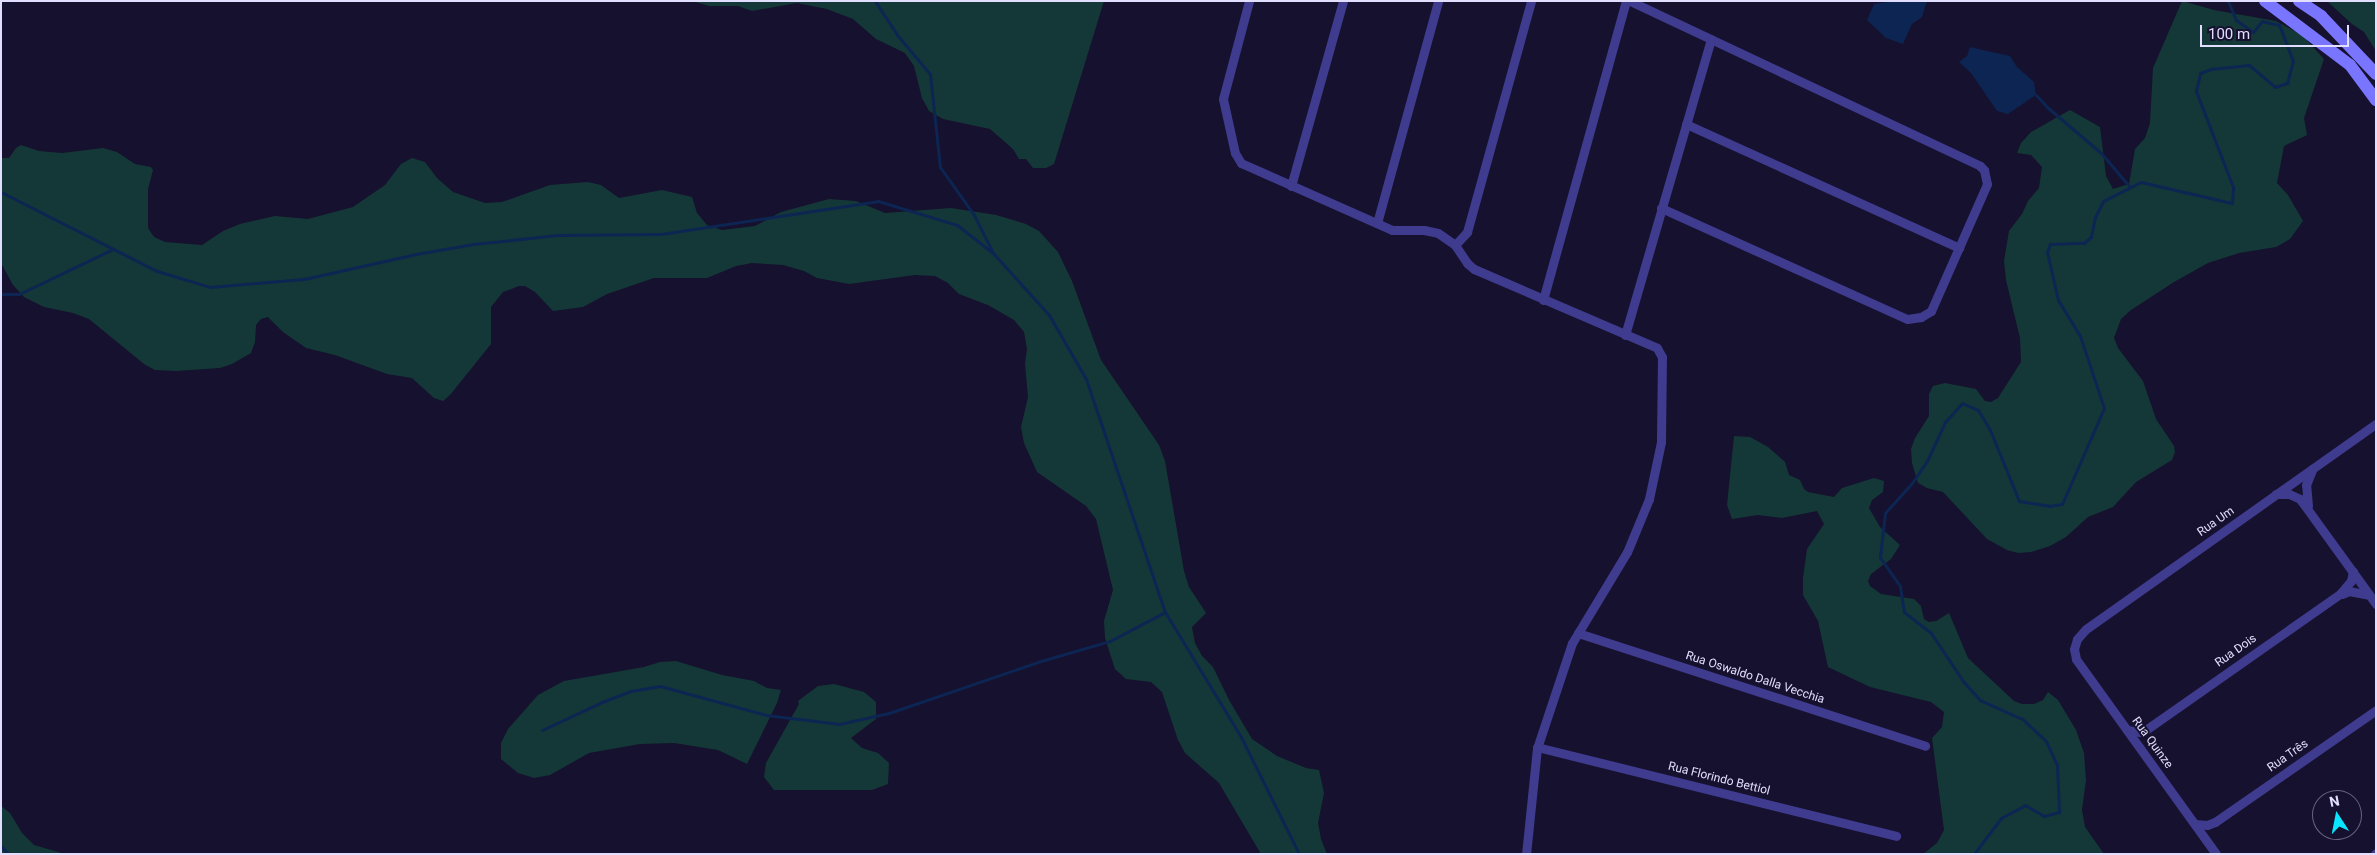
<!DOCTYPE html>
<meta charset="utf-8">
<style>
body{margin:0}
#map{position:relative;width:2377px;height:855px;overflow:hidden;background:#16112e;font-family:Roboto,sans-serif}
div>[style]{position:absolute}
[style*='--x']{left:calc(var(--x)*1px);top:calc(var(--y)*1px);width:calc(var(--w)*1px);rotate:calc(var(--a)*1deg)}
.green>*{inset:0;background:#143837}
.water>*{inset:0;background:#0c2552}
.stream>*{height:3px;margin:-1.5px;padding:0 1.5px;transform-origin:1.5px;border-radius:1.5px;background:#0c2552}
.minor>*{height:9px;margin:-4.5px;padding:0 4.5px;transform-origin:4.5px;border-radius:4.5px;background:#3f3b8e}
.secondary>*{height:12px;margin:-6px;padding:0 6px;transform-origin:6px;border-radius:6px;background:#7975ff}
span{translate:-50% -50%;white-space:nowrap;text-align:center;line-height:1.15;-webkit-text-stroke:4px #16112e;paint-order:stroke}
.street-label{font-size:12px;color:#e2deff}
.frame{position:absolute;inset:0;border:2px solid #e2deff;pointer-events:none}
.north{position:absolute;left:2312px;top:790px;width:50px;height:50px;box-sizing:border-box;background:#16112e;border:1px solid #686382;border-radius:50%;rotate:349deg;font-size:14px;font-weight:700;line-height:20px;text-align:center;color:#e2deff}
.north::after{content:'';display:block;margin:auto;width:18px;height:22px;background:#0ae5ff;clip-path:polygon(50% 0,100% 100%,50% 72%,0 100%)}
.scale{position:absolute;left:2200px;top:25px;width:149px;height:22px;box-sizing:border-box;border:2px solid #e2deff;border-top:0;padding-left:6px;font-size:15px;line-height:18px;white-space:nowrap;color:#e2deff;-webkit-text-stroke:4px #16112e;paint-order:stroke}
</style>
<div id="map">
<div class="green">
<i style="clip-path:polygon(692px 1px,1104px 1px,1054px 164px,1046px 168px,1033px 168px,1026px 159px,1019px 159px,1013px 149px,990px 129px,943px 119px,929px 111px,922px 98px,914px 66px,905px 53px,876px 39px,853px 19px,827px 9px,797px 3px,752px 11px,738px 6px,709px 6px)"></i>
<i style="clip-path:polygon(2182px 1px,2214px 10px,2276px 21px,2302px 35px,2324px 59px,2304px 118px,2307px 135px,2284px 146px,2277px 183px,2288px 195px,2303px 221px,2290px 239px,2276px 247px,2239px 253px,2208px 263px,2174px 282px,2131px 310px,2121px 319px,2114px 338px,2118px 348px,2143px 381px,2156px 419px,2174px 446px,2175px 452px,2172px 460px,2136px 482px,2113px 507px,2088px 517px,2066px 537px,2050px 546px,2031px 552px,2018px 553px,2007px 550px,1987px 539px,1943px 492px,1927px 488px,1918px 483px,1912px 463px,1911px 449px,1915px 438px,1929px 416px,1929px 394px,1933px 386px,1945px 383px,1976px 389px,1985px 401px,1991px 402px,1998px 398px,2021px 362px,2020px 338px,2006px 280px,2004px 261px,2009px 231px,2022px 214px,2028px 201px,2039px 188px,2042px 167px,2031px 155px,2017px 153px,2021px 143px,2031px 132px,2070px 110px,2100px 127px,2106px 176px,2113px 189px,2129px 184px,2135px 149px,2145px 138px,2150px 123px,2153px 68px)"></i>
<i style="clip-path:polygon(2327px 1px,2376px 1px,2376px 51px,2364px 32px,2352px 24px)"></i>
<i style="clip-path:polygon(21px 145px,39px 151px,62px 153px,103px 148px,117px 152px,135px 164px,151px 167px,153px 170px,148px 189px,148px 228px,154px 237px,165px 242px,202px 245px,223px 231px,240px 224px,275px 216px,308px 219px,353px 207px,385px 185px,401px 164px,412px 158px,425px 162px,437px 178px,453px 192px,485px 203px,502px 202px,550px 185px,588px 182px,601px 185px,619px 198px,662px 190px,692px 197px,697px 213px,707px 225px,722px 230px,755px 226px,781px 212px,829px 199px,856px 201px,885px 213px,951px 208px,996px 215px,1026px 224px,1039px 231px,1058px 252px,1072px 281px,1101px 360px,1159px 445px,1165px 461px,1184px 571px,1189px 587px,1206px 613px,1192px 627px,1195px 643px,1202px 656px,1213px 667px,1229px 700px,1252px 739px,1277px 756px,1306px 768px,1319px 770px,1324px 793px,1318px 823px,1321px 839px,1327px 854px,1261px 854px,1219px 783px,1185px 753px,1178px 740px,1162px 692px,1151px 682px,1126px 679px,1115px 669px,1105px 638px,1104px 621px,1113px 590px,1096px 519px,1086px 506px,1037px 472px,1024px 443px,1021px 427px,1028px 397px,1025px 364px,1027px 349px,1024px 332px,1014px 320px,988px 305px,959px 294px,948px 283px,935px 276px,915px 275px,849px 284px,817px 278px,804px 271px,783px 265px,752px 263px,736px 266px,707px 278px,654px 278px,607px 294px,583px 307px,553px 311px,535px 292px,525px 286px,519px 286px,503px 292px,491px 307px,491px 344px,450px 395px,443px 401px,434px 398px,412px 378px,387px 374px,335px 355px,306px 348px,283px 332px,268px 317px,261px 319px,256px 325px,255px 342px,251px 353px,232px 364px,220px 368px,176px 371px,155px 370px,144px 364px,89px 319px,73px 313px,44px 307px,24px 297px,13px 285px,1px 263px,1px 158px,9px 158px,16px 148px)"></i>
<i style="clip-path:polygon(1734px 436px,1750px 437px,1768px 447px,1785px 462px,1789px 475px,1800px 480px,1804px 489px,1808px 492px,1834px 497px,1842px 488px,1874px 478px,1884px 481px,1883px 492px,1872px 500px,1869px 508px,1880px 527px,1900px 545px,1891px 559px,1871px 574px,1868px 581px,1870px 586px,1881px 594px,1914px 599px,1921px 606px,1924px 619px,1929px 622px,1936px 621px,1949px 613px,1968px 658px,2014px 701px,2022px 704px,2034px 704px,2043px 700px,2048px 692px,2058px 700px,2076px 730px,2084px 753px,2086px 780px,2082px 810px,2085px 827px,2104px 854px,1923px 854px,1937px 843px,1944px 830px,1932px 738px,1942px 727px,1944px 712px,1931px 702px,1870px 687px,1828px 667px,1818px 621px,1803px 595px,1803px 578px,1807px 549px,1824px 524px,1817px 511px,1782px 518px,1758px 515px,1732px 519px,1727px 505px)"></i>
<i style="clip-path:polygon(676px 661px,722px 675px,754px 681px,767px 688px,781px 690px,777px 703px,747px 764px,718px 750px,674px 743px,640px 744px,589px 753px,550px 775px,534px 778px,518px 773px,501px 759px,501px 743px,508px 729px,538px 695px,564px 681px,644px 667px,660px 662px)"></i>
<i style="clip-path:polygon(834px 684px,864px 692px,876px 702px,876px 719px,851px 738px,862px 748px,878px 753px,889px 763px,888px 784px,872px 790px,774px 790px,764px 777px,766px 763px,799px 704px,798px 701px,818px 686px)"></i>
<i style="clip-path:polygon(1px 806px,10px 813px,22px 833px,34px 845px,65px 854px,1px 854px)"></i>
</div>
<div class="water">
<i style="clip-path:polygon(1895px 1px,1927px 1px,1922px 17px,1912px 24px,1903px 44px,1886px 38px,1867px 20px,1874px 4px)"></i>
<i style="clip-path:polygon(1970px 47px,2010px 56px,2017px 67px,2034px 82px,2036px 95px,2008px 114px,1997px 111px,1971px 73px,1959px 62px,1967px 56px)"></i>
</div>
<div class="stream">
<i style="--x:875;--y:1;--w:42;--a:56.7"></i>
<i style="--x:898;--y:36;--w:50;--a:49.9"></i>
<i style="--x:930;--y:74;--w:94;--a:83.9"></i>
<i style="--x:940;--y:167;--w:59;--a:54.7"></i>
<i style="--x:974;--y:215;--w:42;--a:63.4"></i>
<i style="--x:993;--y:253;--w:84;--a:47.9"></i>
<i style="--x:1049;--y:315;--w:74;--a:60"></i>
<i style="--x:1086;--y:379;--w:246;--a:71.3"></i>
<i style="--x:1165;--y:612;--w:146;--a:58.7"></i>
<i style="--x:1241;--y:737;--w:131;--a:63.6"></i>
<i style="--x:2036;--y:95;--w:16;--a:47"></i>
<i style="--x:2047;--y:107;--w:71;--a:40.4"></i>
<i style="--x:2101;--y:153;--w:43;--a:49.7"></i>
<i style="--x:1;--y:192;--w:175;--a:26.9"></i>
<i style="--x:157;--y:271;--w:55;--a:16.8"></i>
<i style="--x:210;--y:287;--w:94;--a:-4.9"></i>
<i style="--x:304;--y:279;--w:115;--a:-12.6"></i>
<i style="--x:416;--y:254;--w:58;--a:-10"></i>
<i style="--x:473;--y:244;--w:85;--a:-6"></i>
<i style="--x:558;--y:235;--w:103;--a:-0.6"></i>
<i style="--x:661;--y:234;--w:219;--a:-8.6"></i>
<i style="--x:878;--y:201;--w:83;--a:16.9"></i>
<i style="--x:957;--y:225;--w:46;--a:37.9"></i>
<i style="--x:1;--y:294;--w:18;--a:0"></i>
<i style="--x:19;--y:294;--w:104;--a:-25.6"></i>
<i style="--x:542;--y:730;--w:66;--a:-25"></i>
<i style="--x:602;--y:702;--w:31;--a:-21"></i>
<i style="--x:631;--y:691;--w:29;--a:-10"></i>
<i style="--x:660;--y:686;--w:110;--a:15.3"></i>
<i style="--x:766;--y:715;--w:74;--a:7"></i>
<i style="--x:839;--y:724;--w:51;--a:-12.4"></i>
<i style="--x:889;--y:713;--w:161;--a:-18.9"></i>
<i style="--x:1041;--y:661;--w:72;--a:-16.2"></i>
<i style="--x:1110;--y:641;--w:62;--a:-27.8"></i>
<i style="--x:1;--y:846;--w:11;--a:49"></i>
<i style="--x:1974;--y:854;--w:45;--a:-53.1"></i>
<i style="--x:2001;--y:818;--w:27;--a:-28"></i>
<i style="--x:2025;--y:805;--w:22;--a:30"></i>
<i style="--x:2044;--y:816;--w:16;--a:-15"></i>
<i style="--x:2059;--y:812;--w:47;--a:-92.4"></i>
<i style="--x:2057;--y:765;--w:26;--a:-115"></i>
<i style="--x:2046;--y:741;--w:33;--a:-137"></i>
<i style="--x:2022;--y:719;--w:46;--a:-155.7"></i>
<i style="--x:1980;--y:700;--w:25;--a:-132"></i>
<i style="--x:1963;--y:681;--w:58;--a:-123.7"></i>
<i style="--x:1931;--y:633;--w:34;--a:-142"></i>
<i style="--x:1904;--y:612;--w:26;--a:-99"></i>
<i style="--x:1900;--y:586;--w:35;--a:-125"></i>
<i style="--x:1880;--y:557;--w:44;--a:-83.5"></i>
<i style="--x:1885;--y:513;--w:40;--a:-48"></i>
<i style="--x:1912;--y:483;--w:27;--a:-56"></i>
<i style="--x:1927;--y:461;--w:43;--a:-65.2"></i>
<i style="--x:1945;--y:422;--w:25;--a:-48"></i>
<i style="--x:1962;--y:403;--w:17;--a:24"></i>
<i style="--x:1978;--y:410;--w:23;--a:59"></i>
<i style="--x:1990;--y:430;--w:77;--a:67.8"></i>
<i style="--x:2019;--y:501;--w:30;--a:9"></i>
<i style="--x:2049;--y:506;--w:13;--a:-9"></i>
<i style="--x:2062;--y:504;--w:105;--a:-66.4"></i>
<i style="--x:2104;--y:408;--w:76;--a:-108.4"></i>
<i style="--x:2080;--y:336;--w:42;--a:-121.4"></i>
<i style="--x:2058;--y:300;--w:49;--a:-102.9"></i>
<i style="--x:2047;--y:252;--w:9;--a:-69"></i>
<i style="--x:2050;--y:244;--w:34;--a:-2"></i>
<i style="--x:2084;--y:243;--w:9;--a:-41"></i>
<i style="--x:2091;--y:237;--w:20;--a:-79"></i>
<i style="--x:2095;--y:217;--w:18;--a:-63"></i>
<i style="--x:2103;--y:201;--w:42;--a:-26.6"></i>
<i style="--x:2141;--y:182;--w:93;--a:13"></i>
<i style="--x:2232;--y:203;--w:16;--a:-86"></i>
<i style="--x:2233;--y:187;--w:103;--a:-111.1"></i>
<i style="--x:2196;--y:91;--w:18;--a:-77"></i>
<i style="--x:2200;--y:73;--w:12;--a:-20"></i>
<i style="--x:2211;--y:69;--w:38;--a:-6"></i>
<i style="--x:2249;--y:65;--w:34;--a:40"></i>
<i style="--x:2275;--y:87;--w:13;--a:-18"></i>
<i style="--x:2287;--y:83;--w:23;--a:-75"></i>
<i style="--x:2293;--y:61;--w:39;--a:-111"></i>
<i style="--x:2279;--y:25;--w:17;--a:-167"></i>
<i style="--x:2262;--y:21;--w:14;--a:129"></i>
<i style="--x:2253;--y:32;--w:21;--a:-145"></i>
<i style="--x:2236;--y:20;--w:21;--a:-113"></i>
</div>
<div class="minor">
<i style="--x:1249;--y:1;--w:101;--a:104.9"></i>
<i style="--x:1223;--y:99;--w:55;--a:77.5"></i>
<i style="--x:1235;--y:153;--w:12;--a:59"></i>
<i style="--x:1241;--y:163;--w:165;--a:23.9"></i>
<i style="--x:1392;--y:230;--w:32;--a:0"></i>
<i style="--x:1424;--y:230;--w:14;--a:12"></i>
<i style="--x:1438;--y:233;--w:21;--a:35"></i>
<i style="--x:1455;--y:245;--w:22;--a:56"></i>
<i style="--x:1467;--y:263;--w:9;--a:41"></i>
<i style="--x:1474;--y:269;--w:199;--a:23.3"></i>
<i style="--x:1657;--y:348;--w:10;--a:61"></i>
<i style="--x:1662;--y:357;--w:85;--a:90.7"></i>
<i style="--x:1661;--y:442;--w:58;--a:101.9"></i>
<i style="--x:1649;--y:499;--w:57;--a:112.5"></i>
<i style="--x:1627;--y:552;--w:106;--a:121.1"></i>
<i style="--x:1572;--y:643;--w:111;--a:108.4"></i>
<i style="--x:1537;--y:748;--w:107;--a:95.9"></i>
<i style="--x:1630;--y:1;--w:387;--a:25.2"></i>
<i style="--x:1980;--y:166;--w:6;--a:45"></i>
<i style="--x:1984;--y:170;--w:14;--a:78"></i>
<i style="--x:1987;--y:184;--w:139;--a:113.8"></i>
<i style="--x:1931;--y:311;--w:12;--a:149"></i>
<i style="--x:1921;--y:317;--w:14;--a:172"></i>
<i style="--x:1907;--y:319;--w:270;--a:-155.7"></i>
<i style="--x:1686;--y:124;--w:300;--a:24.4"></i>
<i style="--x:1291;--y:186;--w:192;--a:-74.3"></i>
<i style="--x:1377;--y:223;--w:230;--a:-74.6"></i>
<i style="--x:1455;--y:245;--w:18;--a:-47"></i>
<i style="--x:1467;--y:232;--w:240;--a:-74.5"></i>
<i style="--x:1543;--y:300;--w:310;--a:-74.5"></i>
<i style="--x:1625;--y:335;--w:308;--a:-73.8"></i>
<i style="--x:2276;--y:494;--w:13;--a:0"></i>
<i style="--x:2289;--y:494;--w:12;--a:24"></i>
<i style="--x:2300;--y:499;--w:130;--a:54.1"></i>
<i style="--x:2308;--y:506;--w:21;--a:-95"></i>
<i style="--x:2306;--y:485;--w:18;--a:-68"></i>
<i style="--x:2342;--y:594;--w:8;--a:-23"></i>
<i style="--x:2349;--y:591;--w:20;--a:11"></i>
<i style="--x:1578;--y:633;--w:365;--a:18"></i>
<i style="--x:2127;--y:730;--w:13;--a:9"></i>
<i style="--x:2140;--y:732;--w:8;--a:-23"></i>
<i style="--x:2147;--y:729;--w:236;--a:-35"></i>
<i style="--x:2340;--y:594;--w:17;--a:-50"></i>
<i style="--x:2351;--y:581;--w:10;--a:-79"></i>
<i style="--x:1537;--y:747;--w:370;--a:13.9"></i>
<i style="--x:2195;--y:824;--w:12;--a:5"></i>
<i style="--x:2207;--y:825;--w:9;--a:-21"></i>
<i style="--x:2215;--y:822;--w:196;--a:-34.8"></i>
<i style="--x:2216;--y:854;--w:240;--a:-125.7"></i>
<i style="--x:2076;--y:659;--w:10;--a:-101"></i>
<i style="--x:2074;--y:649;--w:10;--a:-73"></i>
<i style="--x:2077;--y:639;--w:13;--a:-48"></i>
<i style="--x:2086;--y:629;--w:355;--a:-35.3"></i>
<i style="--x:2375;--y:854;--w:1;--a:-45"></i>
</div>
<div class="secondary">
<i style="--x:2265;--y:1;--w:106;--a:37"></i>
<i style="--x:2350;--y:65;--w:44;--a:53.4"></i>
<i style="--x:2299;--y:1;--w:27;--a:34"></i>
<i style="--x:2321;--y:16;--w:80;--a:46.5"></i>
</div>
<div class="street-label">
<span style="left:2216px;top:522px;rotate:-35deg">Rua Um</span>
<span style="left:2236px;top:651px;rotate:-35deg">Rua Dois</span>
<span style="left:1755px;top:678px;rotate:18deg">Rua Oswaldo Dalla Vecchia</span>
<span style="left:2152px;top:743px;rotate:54deg">Rua Quinze</span>
<span style="left:2288px;top:756px;rotate:-35deg">Rua Três</span>
<span style="left:1719px;top:779px;rotate:14deg">Rua Florindo Bettiol</span>
</div>
<div class="frame"></div>
<div class="north">N</div>
<div class="scale">100 m</div>
</div>
